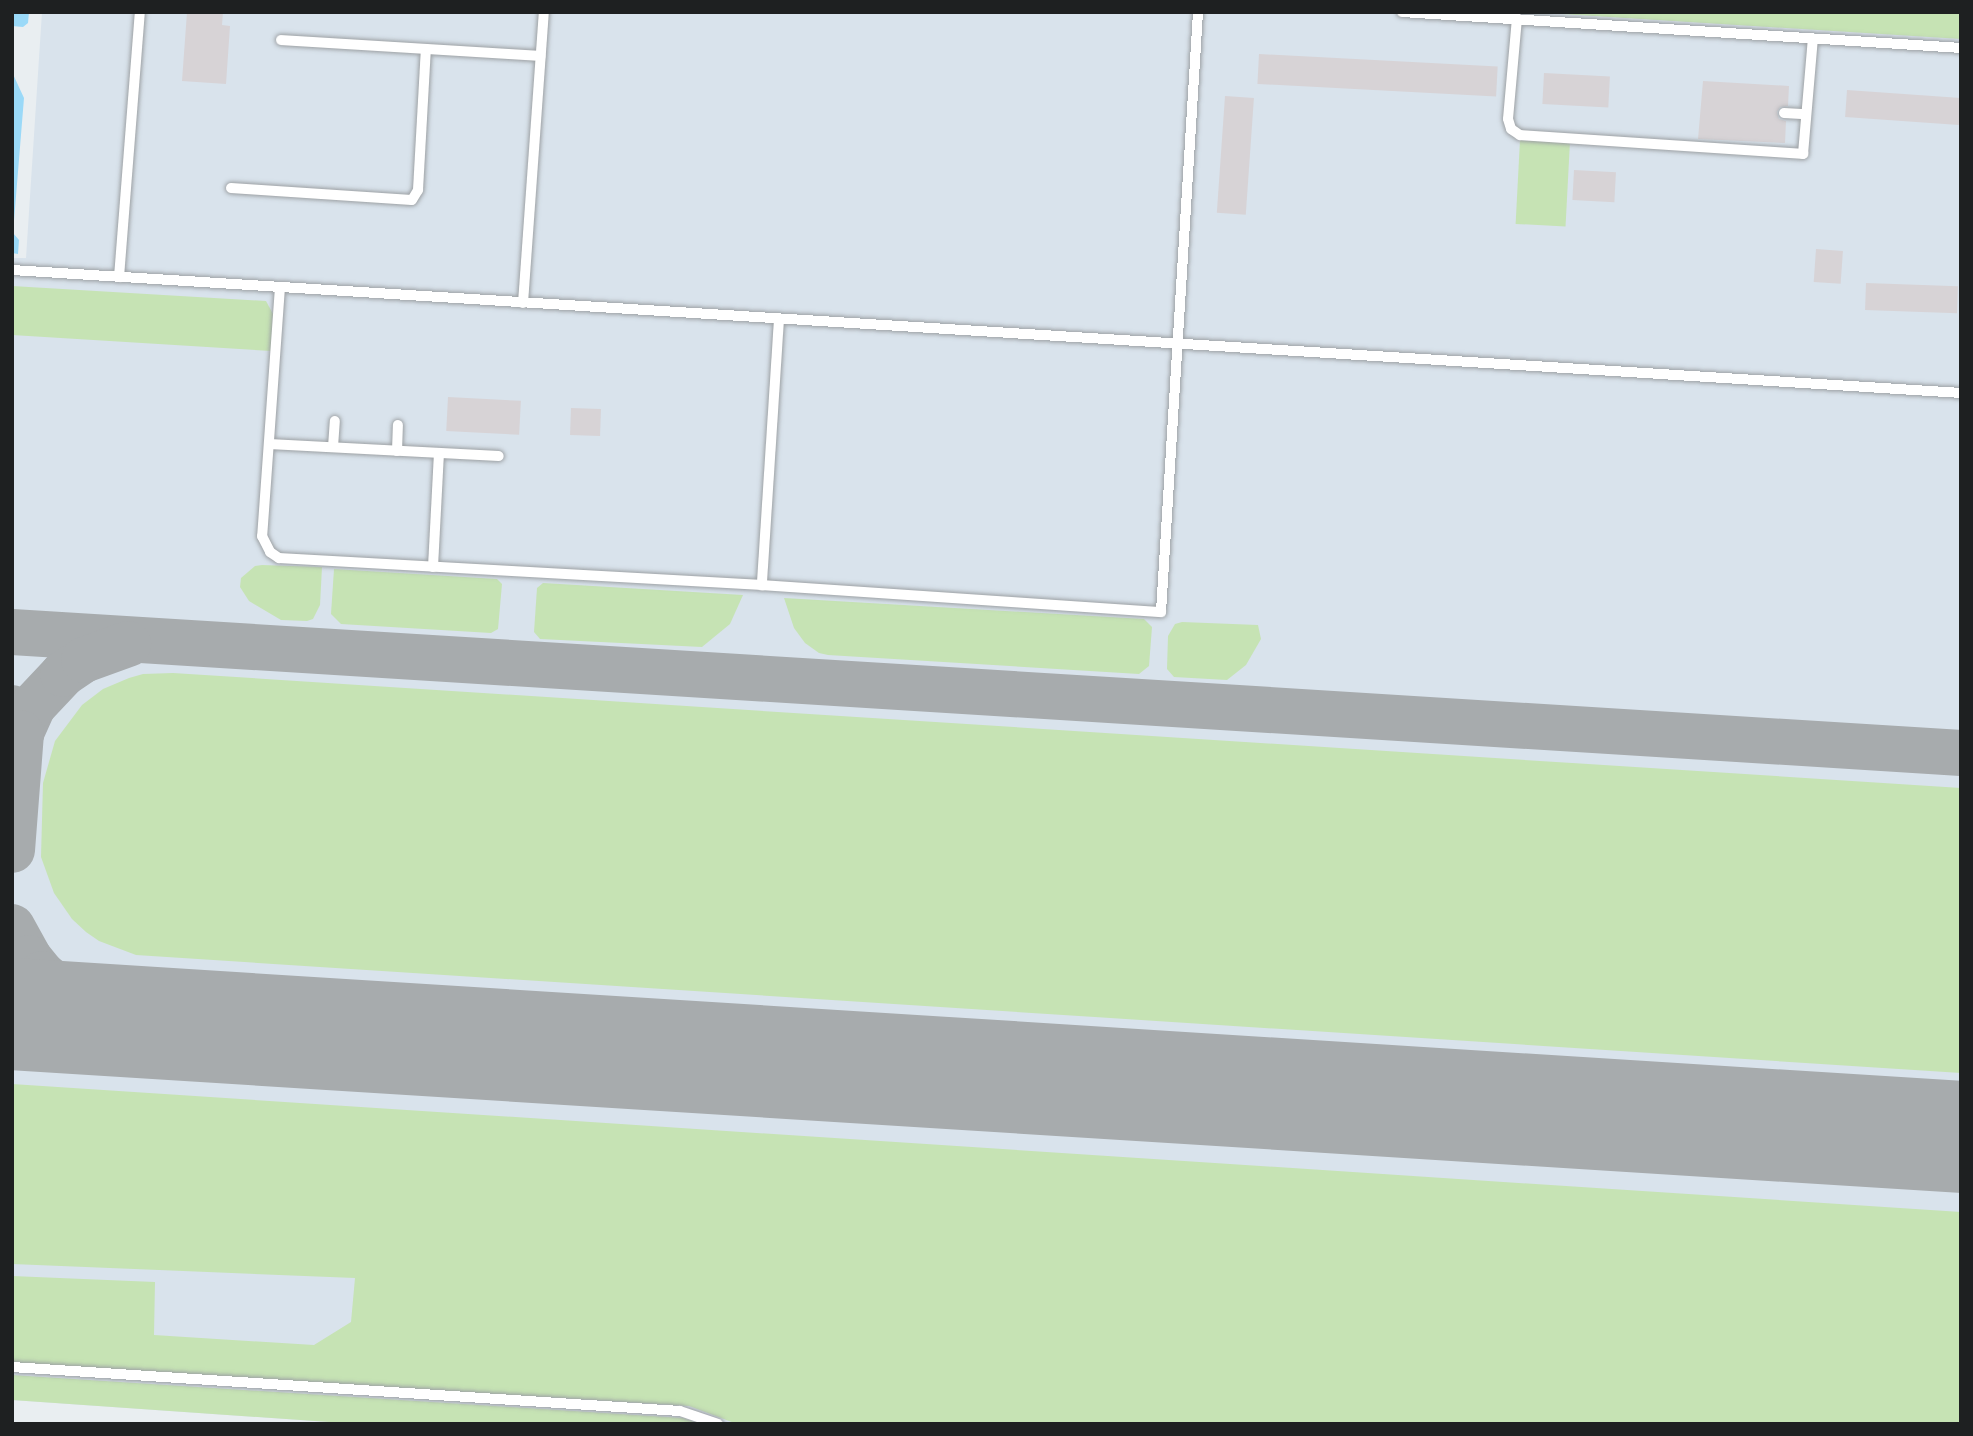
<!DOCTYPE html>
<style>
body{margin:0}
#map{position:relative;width:1973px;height:1436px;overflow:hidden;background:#e9eef1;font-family:"PT Sans",sans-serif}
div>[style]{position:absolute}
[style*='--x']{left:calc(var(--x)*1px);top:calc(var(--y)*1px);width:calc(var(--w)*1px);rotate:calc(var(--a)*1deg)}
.built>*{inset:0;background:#d9e3ec}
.green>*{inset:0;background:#c6e3b4;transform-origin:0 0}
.water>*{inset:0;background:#9ad9f8}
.taxiway>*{height:46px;margin:-23px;padding:0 23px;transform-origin:23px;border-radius:23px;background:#a7abad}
.runway>*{height:112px;margin:-56px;padding:0 56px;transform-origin:56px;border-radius:56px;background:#a7abad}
.building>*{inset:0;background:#d7d3d6;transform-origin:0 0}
.roads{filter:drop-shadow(0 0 2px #9da1a4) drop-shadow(0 0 2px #9da1a4)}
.lane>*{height:10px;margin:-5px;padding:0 5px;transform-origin:5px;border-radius:5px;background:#fff}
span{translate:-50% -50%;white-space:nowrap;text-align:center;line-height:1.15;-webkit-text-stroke:6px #f7fbfe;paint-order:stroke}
.frame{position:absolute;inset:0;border:14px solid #1e2021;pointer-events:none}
</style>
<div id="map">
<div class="built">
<i style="clip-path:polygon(42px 12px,1961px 12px,1961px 1424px,358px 1424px,12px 1400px,12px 258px,26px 258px)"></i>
</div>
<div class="green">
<i style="clip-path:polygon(1530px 12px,1961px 12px,1961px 39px)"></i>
<i style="left:1520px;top:140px;width:50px;height:84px;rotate:3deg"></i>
<i style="clip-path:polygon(12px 286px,266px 301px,273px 314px,271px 351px,12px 335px)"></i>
<i style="clip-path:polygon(262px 565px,322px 567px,320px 605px,313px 619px,307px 621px,281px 620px,249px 601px,240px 587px,241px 578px,255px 566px)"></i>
<i style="clip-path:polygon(334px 569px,497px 579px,502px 584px,498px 629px,491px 633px,341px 624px,331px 614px)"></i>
<i style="clip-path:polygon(543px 583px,743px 595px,730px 624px,702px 647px,540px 639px,534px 632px,537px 588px)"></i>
<i style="clip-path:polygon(784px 598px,1144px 619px,1152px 627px,1149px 666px,1139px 674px,828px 655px,819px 653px,805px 643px,794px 628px)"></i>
<i style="clip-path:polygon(1182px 622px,1258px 625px,1261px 639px,1246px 665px,1227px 680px,1174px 677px,1167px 669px,1168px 636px,1175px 624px)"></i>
<i style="clip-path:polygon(173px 673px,1961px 788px,1961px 1073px,136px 955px,99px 941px,86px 932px,72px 919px,54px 893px,41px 857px,43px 783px,55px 741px,82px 705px,103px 689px,129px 678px,143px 674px)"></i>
<i style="clip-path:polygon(12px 1084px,1961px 1212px,1961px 1424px,737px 1424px,689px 1406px,12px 1364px,12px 1276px,155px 1282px,154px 1335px,314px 1345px,351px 1322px,355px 1278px,12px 1264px)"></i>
<i style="clip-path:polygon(12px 1375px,683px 1418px,700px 1424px,358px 1424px,12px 1400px)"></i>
</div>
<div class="water">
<i style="clip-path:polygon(12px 12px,29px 12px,28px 23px,23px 27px,12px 26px)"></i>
<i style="clip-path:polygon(12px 72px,24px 98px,13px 233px,19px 240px,18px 254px,12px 253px)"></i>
</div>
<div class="taxiway">
<i style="--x:12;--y:632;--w:1953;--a:3.55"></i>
<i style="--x:12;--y:708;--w:27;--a:70"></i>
<i style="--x:21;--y:733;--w:30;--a:-66"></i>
<i style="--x:33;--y:706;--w:44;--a:-46.8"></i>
<i style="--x:63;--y:674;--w:25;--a:-34"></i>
<i style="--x:84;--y:660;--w:47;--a:-20"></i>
<i style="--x:12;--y:850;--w:117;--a:-85.6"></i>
<i style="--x:12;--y:927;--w:35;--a:61"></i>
<i style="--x:29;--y:958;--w:21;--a:51"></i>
<i style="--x:42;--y:974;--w:26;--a:39"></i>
<i style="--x:62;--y:990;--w:68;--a:27.3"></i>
</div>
<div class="runway">
<i style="--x:12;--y:1014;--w:1953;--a:3.61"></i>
</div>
<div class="building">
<i style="clip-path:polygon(187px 12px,223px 12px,222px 25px,230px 26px,226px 84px,182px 81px)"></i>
<i style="left:1259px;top:54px;width:239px;height:30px;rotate:3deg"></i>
<i style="left:1544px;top:73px;width:66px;height:31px;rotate:3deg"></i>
<i style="clip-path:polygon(1703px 81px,1789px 86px,1788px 106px,1780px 107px,1777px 112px,1779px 119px,1786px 121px,1785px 143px,1698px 139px)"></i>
<i style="left:1847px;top:90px;width:114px;height:27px;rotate:4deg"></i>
<i style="left:1225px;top:96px;width:29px;height:117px;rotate:4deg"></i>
<i style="left:1574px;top:170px;width:42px;height:30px;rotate:3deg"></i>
<i style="left:1816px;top:249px;width:27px;height:33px;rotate:4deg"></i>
<i style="left:1866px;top:283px;width:92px;height:27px;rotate:2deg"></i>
<i style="left:448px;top:397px;width:73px;height:34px;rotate:3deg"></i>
<i style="left:571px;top:408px;width:30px;height:27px;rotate:2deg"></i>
</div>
<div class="roads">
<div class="lane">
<i style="--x:1402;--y:12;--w:560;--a:3.68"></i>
<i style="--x:1517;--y:18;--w:101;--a:95.1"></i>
<i style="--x:1508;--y:119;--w:10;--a:73"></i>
<i style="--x:1511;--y:129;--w:11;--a:34"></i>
<i style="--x:1520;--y:135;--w:284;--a:3.8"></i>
<i style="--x:1803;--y:154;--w:116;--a:-85.1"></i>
<i style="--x:281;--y:40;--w:260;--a:3.5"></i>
<i style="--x:1784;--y:113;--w:22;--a:3"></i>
<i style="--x:231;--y:188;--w:181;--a:3.8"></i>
<i style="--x:412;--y:200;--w:12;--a:-59"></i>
<i style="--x:418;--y:190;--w:141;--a:-86.8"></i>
<i style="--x:12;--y:270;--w:1953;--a:3.61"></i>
<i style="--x:119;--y:277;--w:266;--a:-85.5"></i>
<i style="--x:280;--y:287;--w:250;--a:94.1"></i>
<i style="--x:262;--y:536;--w:18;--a:63"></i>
<i style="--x:270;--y:552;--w:11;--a:34"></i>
<i style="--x:279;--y:558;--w:484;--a:3.2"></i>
<i style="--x:523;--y:303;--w:292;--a:-85.9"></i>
<i style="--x:779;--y:319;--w:267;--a:93.7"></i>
<i style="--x:762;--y:585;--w:400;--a:3.9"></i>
<i style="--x:1161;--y:612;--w:601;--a:-86.47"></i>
<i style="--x:269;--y:444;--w:230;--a:3"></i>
<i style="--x:333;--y:447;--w:26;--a:-86"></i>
<i style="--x:397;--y:451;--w:26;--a:-88"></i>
<i style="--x:433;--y:567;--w:114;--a:-87"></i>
<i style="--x:12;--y:1367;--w:669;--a:3.77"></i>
<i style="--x:680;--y:1411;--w:40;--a:18.9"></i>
</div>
</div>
<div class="frame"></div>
</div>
